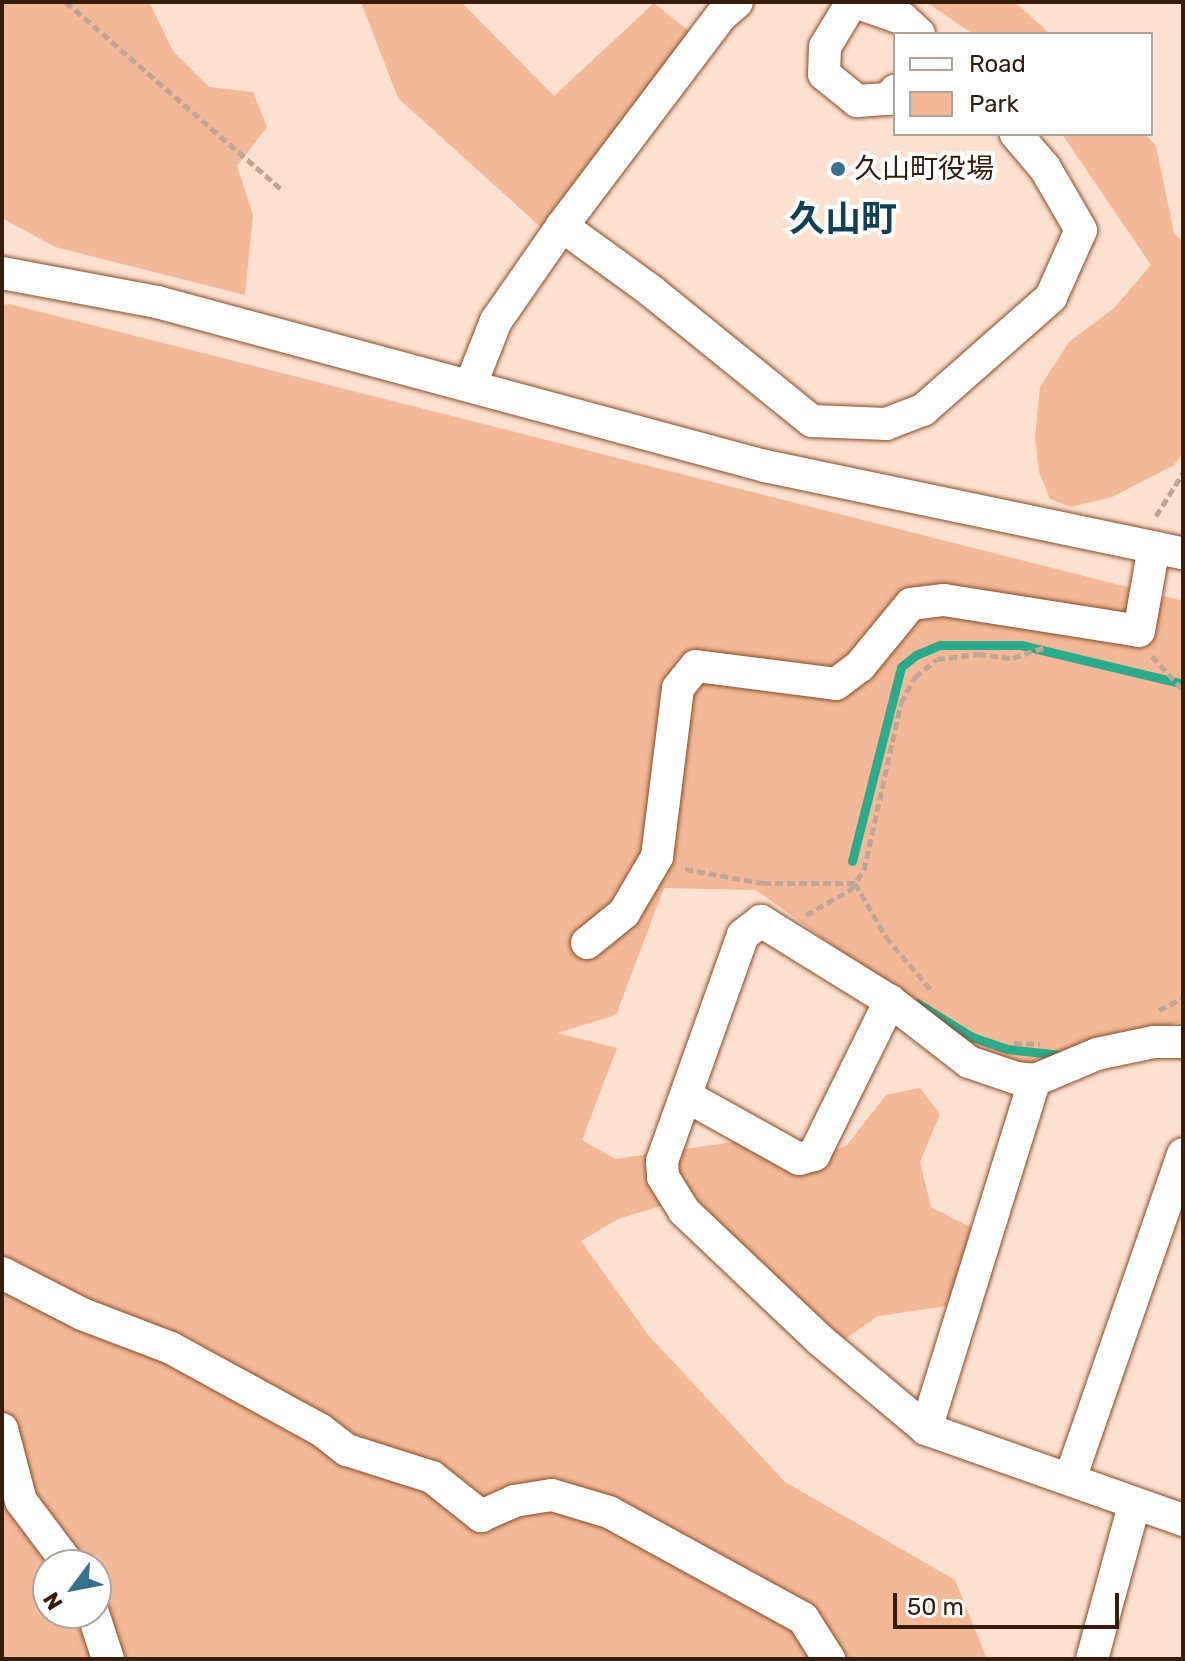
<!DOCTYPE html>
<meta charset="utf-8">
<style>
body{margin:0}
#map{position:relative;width:1185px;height:1661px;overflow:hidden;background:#fce0d0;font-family:Rubik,"Noto Sans JP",sans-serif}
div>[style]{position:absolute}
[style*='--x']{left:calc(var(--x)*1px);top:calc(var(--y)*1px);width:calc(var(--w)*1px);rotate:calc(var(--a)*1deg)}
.green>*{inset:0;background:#f3b897}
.stream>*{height:9px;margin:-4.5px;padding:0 4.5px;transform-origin:4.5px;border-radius:4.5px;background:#2daa89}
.path>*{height:5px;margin-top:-2.5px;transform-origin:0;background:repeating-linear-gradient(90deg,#c0a595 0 8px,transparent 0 12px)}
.roads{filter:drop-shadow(0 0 2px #874d28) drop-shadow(0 0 2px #874d28)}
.minor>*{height:32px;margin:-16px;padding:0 16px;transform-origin:16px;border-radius:16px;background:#fff}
.dots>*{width:22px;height:22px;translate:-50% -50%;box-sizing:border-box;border:4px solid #fff;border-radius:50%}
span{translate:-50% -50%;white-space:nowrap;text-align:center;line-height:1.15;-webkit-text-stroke:8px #fff;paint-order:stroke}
.poi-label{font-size:28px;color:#351c0d}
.left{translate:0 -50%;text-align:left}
.district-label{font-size:36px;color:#113f53;font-weight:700}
.frame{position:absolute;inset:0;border:4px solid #351c0d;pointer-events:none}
.legend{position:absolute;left:893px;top:32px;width:260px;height:104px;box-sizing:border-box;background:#fff;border:2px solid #aea49e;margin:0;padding:10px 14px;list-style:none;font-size:24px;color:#351c0d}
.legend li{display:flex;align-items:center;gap:16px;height:40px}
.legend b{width:40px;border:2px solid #aea49e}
.north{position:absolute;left:32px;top:1549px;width:80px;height:80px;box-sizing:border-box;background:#fff;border:2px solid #aea49e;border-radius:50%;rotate:238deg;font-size:22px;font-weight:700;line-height:32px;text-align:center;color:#351c0d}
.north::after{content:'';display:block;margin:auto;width:28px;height:36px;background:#39708b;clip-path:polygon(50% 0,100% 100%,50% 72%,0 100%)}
.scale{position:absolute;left:893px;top:1593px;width:226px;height:36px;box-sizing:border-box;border:4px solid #351c0d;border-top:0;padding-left:10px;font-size:24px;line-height:28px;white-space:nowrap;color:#351c0d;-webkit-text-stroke:6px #fff;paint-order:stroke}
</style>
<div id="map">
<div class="green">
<i style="clip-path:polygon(2px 2px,149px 2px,173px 51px,209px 87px,253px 92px,267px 127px,237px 166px,253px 215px,245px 295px,55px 247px,2px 218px)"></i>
<i style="clip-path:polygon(361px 2px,461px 2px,554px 96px,654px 3px,695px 36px,544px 230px,398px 98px)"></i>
<i style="clip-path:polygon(926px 2px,1015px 2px,1050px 34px,973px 34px)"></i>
<i style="clip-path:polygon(1062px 134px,1145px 134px,1156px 146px,1174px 233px,1183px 242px,1183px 453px,1174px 465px,1112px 497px,1071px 507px,1050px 499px,1039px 472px,1035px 437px,1040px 387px,1069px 342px,1114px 308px,1151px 265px)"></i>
<i style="clip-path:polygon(evenodd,9px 304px,1183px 601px,1183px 1021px,1113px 1041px,1041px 1072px,971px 1046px,756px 890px,664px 888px,616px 1015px,557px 1033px,617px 1048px,582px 1140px,615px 1159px,740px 1141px,802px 1165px,847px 1145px,886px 1095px,920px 1088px,940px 1114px,920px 1162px,931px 1207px,974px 1229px,947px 1306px,878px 1316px,845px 1339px,683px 1199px,618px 1219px,581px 1241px,649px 1336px,785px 1482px,955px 1580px,987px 1659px,2px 1659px,2px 305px,9px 304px,48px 1565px,96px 1565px,96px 1613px,48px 1613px,48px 1565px)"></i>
</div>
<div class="stream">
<i style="--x:852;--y:861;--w:200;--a:-75.8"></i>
<i style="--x:901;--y:667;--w:19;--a:-39"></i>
<i style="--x:916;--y:655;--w:26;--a:-23"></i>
<i style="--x:940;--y:645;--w:81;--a:0"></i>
<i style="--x:1021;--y:645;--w:167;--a:13.5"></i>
<i style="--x:917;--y:1003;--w:65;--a:31.7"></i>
<i style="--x:972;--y:1037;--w:37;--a:19"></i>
<i style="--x:1007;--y:1049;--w:55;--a:6.2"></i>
</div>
<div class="path">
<i style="--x:66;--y:2;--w:284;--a:41"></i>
<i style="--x:1156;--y:516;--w:51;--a:-57.9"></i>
<i style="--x:1152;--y:656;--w:46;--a:47.6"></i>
<i style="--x:685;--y:869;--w:79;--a:10.2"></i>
<i style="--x:763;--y:883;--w:92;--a:0"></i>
<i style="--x:855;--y:883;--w:62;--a:60.1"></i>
<i style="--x:886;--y:937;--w:72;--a:49.5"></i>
<i style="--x:806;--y:915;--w:51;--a:-29.6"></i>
<i style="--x:850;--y:890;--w:24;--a:-55"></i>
<i style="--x:864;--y:870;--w:171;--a:-77.5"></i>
<i style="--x:901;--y:703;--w:30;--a:-62"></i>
<i style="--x:915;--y:677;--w:28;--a:-39"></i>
<i style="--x:937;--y:659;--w:41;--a:-7"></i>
<i style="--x:978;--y:654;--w:35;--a:7"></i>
<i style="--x:1013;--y:658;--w:36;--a:-19"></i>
<i style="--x:1159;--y:1010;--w:27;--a:-27"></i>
<i style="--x:1014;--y:1043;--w:26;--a:2"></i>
</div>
<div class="roads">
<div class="minor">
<i style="--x:852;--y:2;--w:52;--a:121"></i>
<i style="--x:825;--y:47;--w:27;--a:92"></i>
<i style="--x:824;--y:74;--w:43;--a:39.3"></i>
<i style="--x:857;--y:101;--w:31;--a:-4"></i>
<i style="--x:888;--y:99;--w:11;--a:-49"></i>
<i style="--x:855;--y:2;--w:51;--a:19.5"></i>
<i style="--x:903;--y:19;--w:22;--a:43"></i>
<i style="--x:562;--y:226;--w:109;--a:36"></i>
<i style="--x:650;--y:290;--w:208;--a:39"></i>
<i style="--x:812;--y:421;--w:74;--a:2.3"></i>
<i style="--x:886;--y:424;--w:40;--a:-21"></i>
<i style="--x:923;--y:410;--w:171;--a:-41.4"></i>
<i style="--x:1051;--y:297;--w:73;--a:-65.9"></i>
<i style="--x:1081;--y:230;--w:72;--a:-120.1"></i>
<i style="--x:1045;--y:168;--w:45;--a:-130.5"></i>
<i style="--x:2;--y:273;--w:158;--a:10.6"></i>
<i style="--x:157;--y:302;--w:630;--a:15.1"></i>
<i style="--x:765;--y:466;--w:427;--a:11.8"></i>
<i style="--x:471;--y:384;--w:68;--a:-68.4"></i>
<i style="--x:496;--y:321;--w:116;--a:-55.2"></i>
<i style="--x:562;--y:226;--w:263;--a:-52.9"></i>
<i style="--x:721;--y:16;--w:21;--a:-41"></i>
<i style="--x:587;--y:943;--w:48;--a:-39"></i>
<i style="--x:624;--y:913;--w:65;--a:-59.5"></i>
<i style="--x:657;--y:857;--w:170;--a:-82.9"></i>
<i style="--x:678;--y:688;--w:28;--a:-51"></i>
<i style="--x:696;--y:666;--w:141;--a:7.3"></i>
<i style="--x:836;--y:684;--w:30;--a:-37"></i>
<i style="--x:860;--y:666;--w:80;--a:-50.6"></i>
<i style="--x:911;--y:604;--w:33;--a:-7"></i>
<i style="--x:944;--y:600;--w:197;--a:9"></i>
<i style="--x:1139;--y:631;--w:85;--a:-79.9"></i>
<i style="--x:1183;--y:1042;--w:29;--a:180"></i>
<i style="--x:1154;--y:1042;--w:58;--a:168.1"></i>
<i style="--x:1097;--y:1054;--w:67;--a:157.2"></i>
<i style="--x:1035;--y:1080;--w:19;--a:-174"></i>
<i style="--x:1016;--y:1078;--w:50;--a:-161.2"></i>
<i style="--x:969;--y:1062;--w:100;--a:-142.3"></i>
<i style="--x:890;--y:1001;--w:152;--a:-148.2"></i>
<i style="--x:761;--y:921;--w:23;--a:142"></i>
<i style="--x:743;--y:935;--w:240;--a:109.7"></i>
<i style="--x:662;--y:1161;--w:16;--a:86"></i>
<i style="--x:663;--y:1177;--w:40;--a:58"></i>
<i style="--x:684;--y:1211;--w:187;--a:43.5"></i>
<i style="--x:820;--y:1340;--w:138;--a:40"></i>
<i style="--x:926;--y:1429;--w:273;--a:19.5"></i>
<i style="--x:686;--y:1096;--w:129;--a:29.1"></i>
<i style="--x:799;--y:1159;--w:16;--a:-15"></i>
<i style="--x:814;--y:1155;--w:172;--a:-63.7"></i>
<i style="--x:2;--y:1273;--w:90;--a:27.1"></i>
<i style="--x:82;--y:1314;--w:95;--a:20.9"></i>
<i style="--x:171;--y:1348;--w:171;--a:28.7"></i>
<i style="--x:321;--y:1430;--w:33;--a:38"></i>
<i style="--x:347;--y:1450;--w:89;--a:17.6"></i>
<i style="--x:432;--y:1477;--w:63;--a:38.5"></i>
<i style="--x:481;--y:1516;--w:36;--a:-24"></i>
<i style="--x:514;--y:1501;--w:38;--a:-9"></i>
<i style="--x:552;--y:1495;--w:59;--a:16.6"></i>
<i style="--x:609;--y:1512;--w:221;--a:28.7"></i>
<i style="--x:803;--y:1618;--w:49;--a:57.6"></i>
<i style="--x:2;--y:1429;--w:74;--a:75.2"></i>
<i style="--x:21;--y:1501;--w:80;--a:53.1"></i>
<i style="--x:926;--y:1429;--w:366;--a:-72.7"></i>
<i style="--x:1070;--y:1479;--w:344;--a:-70.8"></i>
<i style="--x:93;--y:1613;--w:48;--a:71.9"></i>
<i style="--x:1092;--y:1659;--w:160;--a:-74.7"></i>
</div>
</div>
<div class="dots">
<i style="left:838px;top:169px;background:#39708b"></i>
</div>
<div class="poi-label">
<span class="left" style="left:854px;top:169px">久山町役場</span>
</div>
<div class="district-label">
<span style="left:843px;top:219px">久山町</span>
</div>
<div class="frame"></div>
<ul class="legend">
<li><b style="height:10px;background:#fff"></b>Road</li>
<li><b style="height:22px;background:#f3b897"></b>Park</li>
</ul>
<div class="north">N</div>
<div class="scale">50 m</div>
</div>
